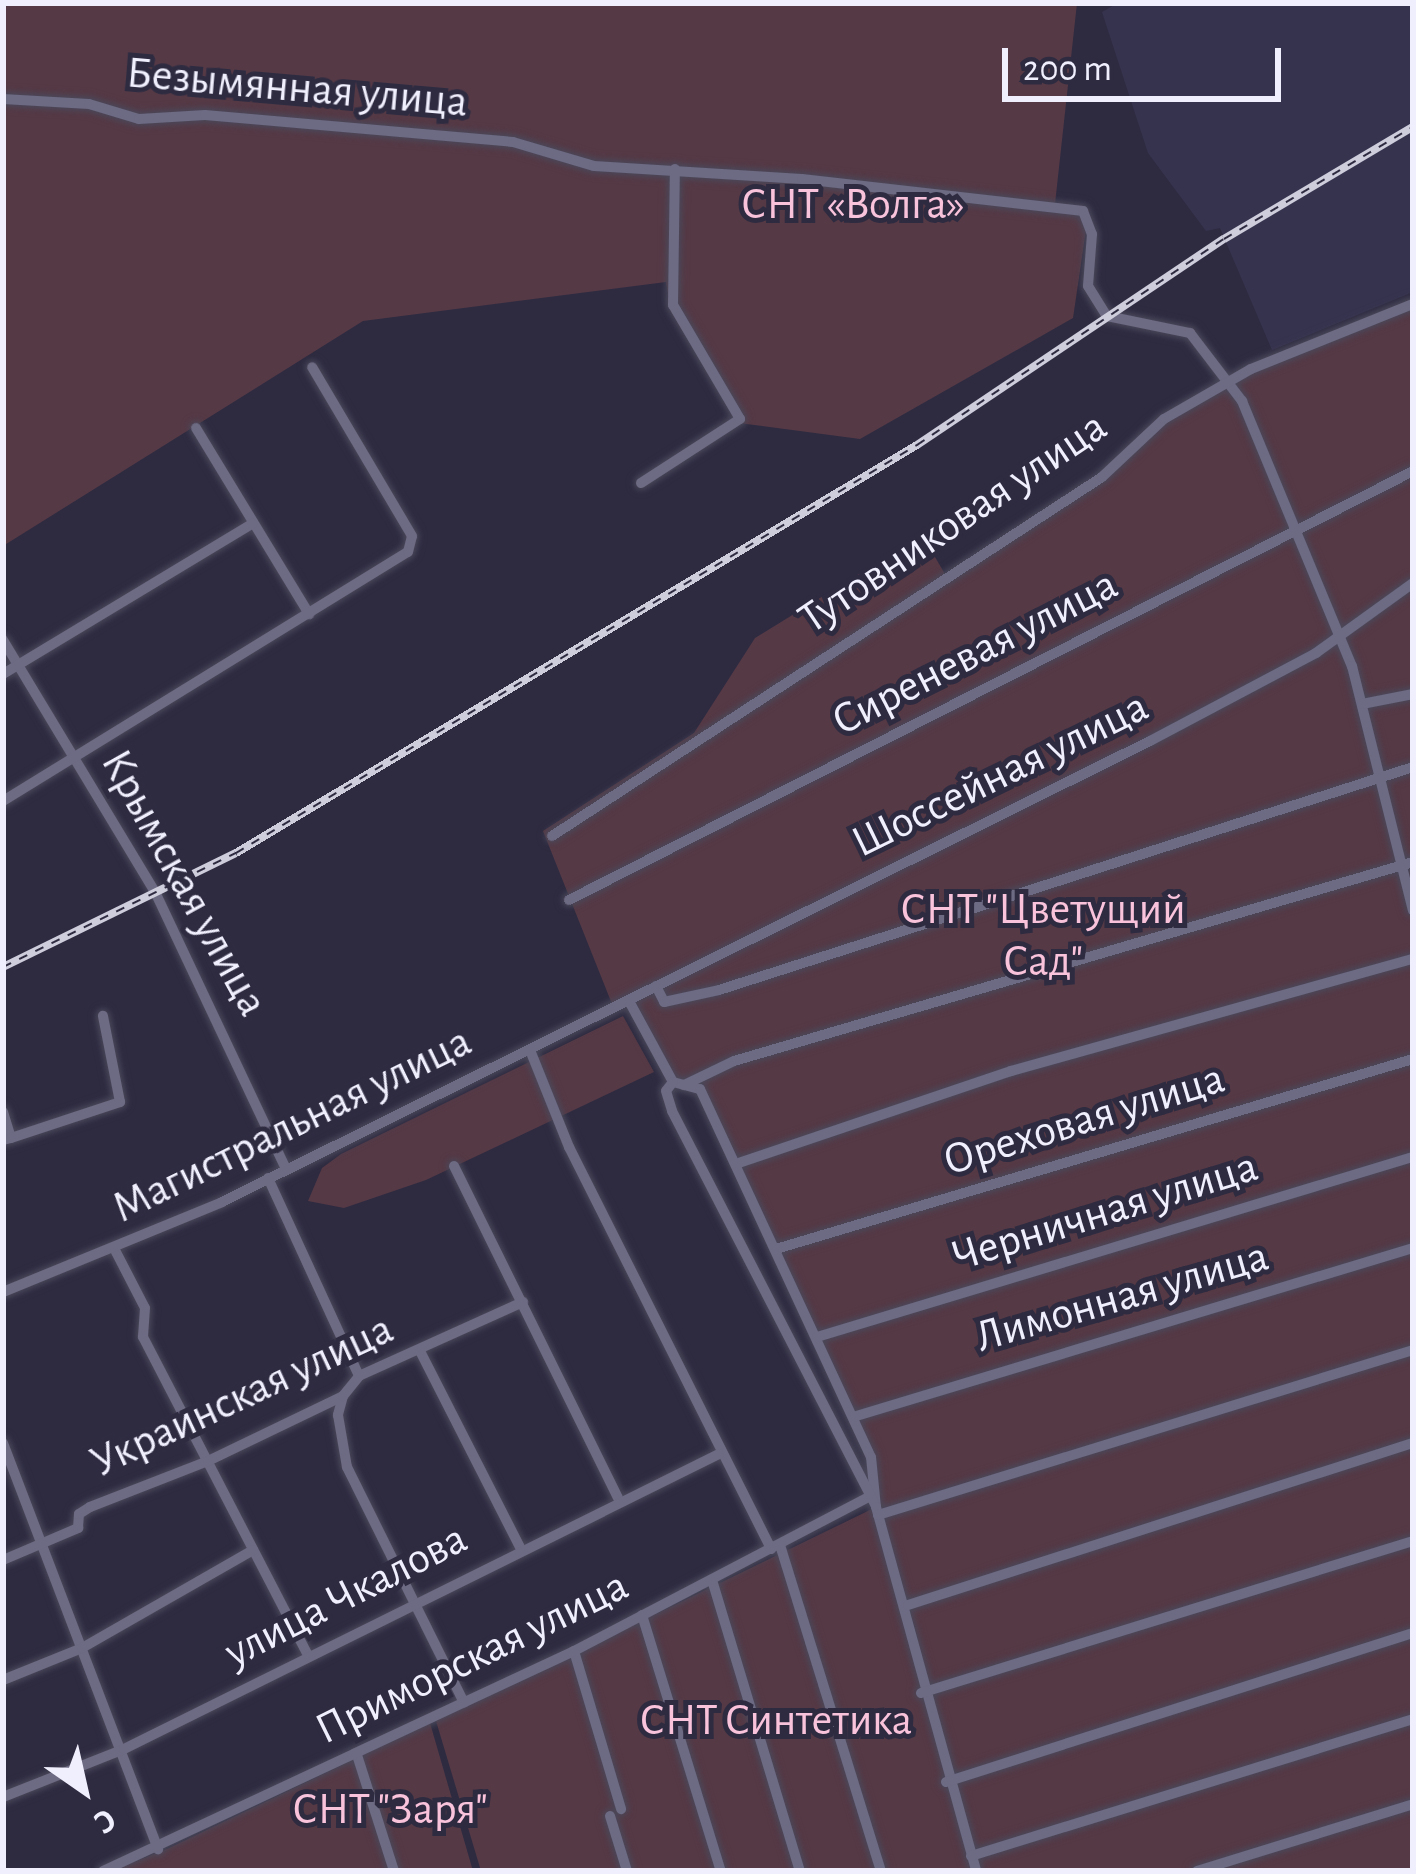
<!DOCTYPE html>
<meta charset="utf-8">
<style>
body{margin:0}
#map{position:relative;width:1416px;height:1874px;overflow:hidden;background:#2e2b41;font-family:"Alegreya Sans",sans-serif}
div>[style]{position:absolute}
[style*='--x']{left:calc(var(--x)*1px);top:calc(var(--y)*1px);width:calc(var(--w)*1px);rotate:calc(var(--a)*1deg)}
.built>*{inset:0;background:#36334f}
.green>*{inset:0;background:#553945}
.roads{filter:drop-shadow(0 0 3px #4a485a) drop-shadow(0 0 3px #4a485a)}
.minor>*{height:10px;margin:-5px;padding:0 5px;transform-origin:5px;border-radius:5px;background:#6d6a83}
.rail>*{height:8px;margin-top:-4px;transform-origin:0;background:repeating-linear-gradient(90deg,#2e2b41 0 9px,#cecddc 0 18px);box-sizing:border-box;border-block:3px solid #cecddc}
span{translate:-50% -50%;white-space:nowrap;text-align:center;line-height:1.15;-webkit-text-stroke:10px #2e2b41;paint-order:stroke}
.street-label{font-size:45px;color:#f0effd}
.park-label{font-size:45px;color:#f9c3db}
.frame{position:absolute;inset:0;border:6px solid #f0effd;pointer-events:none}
.north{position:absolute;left:24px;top:1730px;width:120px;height:120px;-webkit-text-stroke:9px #2e2b41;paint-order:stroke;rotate:146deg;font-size:33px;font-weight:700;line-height:48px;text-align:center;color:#f0effd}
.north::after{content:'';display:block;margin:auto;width:42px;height:54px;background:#f0effd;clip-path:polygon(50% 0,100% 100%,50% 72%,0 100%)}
.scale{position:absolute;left:1002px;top:48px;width:279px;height:54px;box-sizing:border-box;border:6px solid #f0effd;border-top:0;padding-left:15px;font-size:36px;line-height:42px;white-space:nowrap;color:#f0effd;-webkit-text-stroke:9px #2e2b41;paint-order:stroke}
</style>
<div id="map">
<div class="built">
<i style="clip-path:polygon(1118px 3px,1413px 3px,1413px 292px,1272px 350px,1220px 228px,1206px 231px,1148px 153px,1102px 12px)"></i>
</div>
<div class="green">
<i style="clip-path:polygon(3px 3px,1077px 3px,1055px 204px,1089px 210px,1073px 318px,860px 439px,739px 423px,671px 312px,666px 282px,363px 321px,3px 546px)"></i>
<i style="clip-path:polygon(1413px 301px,1413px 1871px,481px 1871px,436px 1721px,874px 1508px,917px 1651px,918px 1639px,856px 1420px,700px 1078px,677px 1085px,635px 1000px,614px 1009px,543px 831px,694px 733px,755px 638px,922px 535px,945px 574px,1097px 477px,1151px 424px,1231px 375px)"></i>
<i style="clip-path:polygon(623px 1016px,654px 1072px,426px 1180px,344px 1208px,308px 1201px,322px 1168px,341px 1154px)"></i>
<i style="clip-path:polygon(430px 1723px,473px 1871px,112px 1871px,169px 1848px)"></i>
</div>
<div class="roads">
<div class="minor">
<i style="--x:3;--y:99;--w:86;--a:3.3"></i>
<i style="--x:89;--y:104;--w:52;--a:16.7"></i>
<i style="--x:139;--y:119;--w:66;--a:-3.5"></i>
<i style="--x:205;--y:115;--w:309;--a:5"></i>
<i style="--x:513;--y:142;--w:84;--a:16.5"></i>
<i style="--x:594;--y:166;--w:208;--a:3.6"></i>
<i style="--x:802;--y:179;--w:283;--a:6.5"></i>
<i style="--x:1083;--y:211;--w:25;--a:69"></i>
<i style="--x:1092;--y:234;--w:52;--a:94.4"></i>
<i style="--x:1088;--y:286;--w:36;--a:58"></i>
<i style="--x:1107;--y:316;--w:85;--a:11.6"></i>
<i style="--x:1190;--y:333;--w:86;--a:52.6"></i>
<i style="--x:1242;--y:401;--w:287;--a:67.5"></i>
<i style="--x:1352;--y:666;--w:252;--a:76"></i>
<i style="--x:196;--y:428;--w:218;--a:58.7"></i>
<i style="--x:641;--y:483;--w:118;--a:-32.9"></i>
<i style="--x:740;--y:419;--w:132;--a:-120.4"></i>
<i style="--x:673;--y:305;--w:136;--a:-89.2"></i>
<i style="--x:3;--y:640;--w:297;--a:58.9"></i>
<i style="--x:156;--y:894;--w:304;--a:64.7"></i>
<i style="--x:3;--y:674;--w:291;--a:-31.1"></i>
<i style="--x:1362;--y:704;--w:52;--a:-11.1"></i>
<i style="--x:3;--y:801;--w:475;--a:-31.6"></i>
<i style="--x:408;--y:552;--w:16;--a:-76"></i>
<i style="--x:412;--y:536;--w:196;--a:-120.6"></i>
<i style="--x:552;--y:836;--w:657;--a:-33.13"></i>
<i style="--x:1102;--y:477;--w:85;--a:-43.1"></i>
<i style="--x:1164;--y:419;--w:100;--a:-29.9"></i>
<i style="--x:1251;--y:369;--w:175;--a:-21.9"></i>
<i style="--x:569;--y:900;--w:947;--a:-26.94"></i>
<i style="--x:656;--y:986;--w:18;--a:63"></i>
<i style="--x:664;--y:1002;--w:56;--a:-12.3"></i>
<i style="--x:719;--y:990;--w:729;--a:-17.81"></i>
<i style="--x:629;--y:1001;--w:92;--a:61.5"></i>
<i style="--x:673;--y:1082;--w:28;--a:15"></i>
<i style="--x:700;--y:1089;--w:406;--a:65.1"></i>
<i style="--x:871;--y:1457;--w:50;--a:84.3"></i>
<i style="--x:530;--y:1050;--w:105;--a:68.1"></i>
<i style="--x:569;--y:1147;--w:450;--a:63.3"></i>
<i style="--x:673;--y:1082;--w:11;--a:128"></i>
<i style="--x:666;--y:1091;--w:21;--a:73"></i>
<i style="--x:672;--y:1111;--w:445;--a:62.7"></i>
<i style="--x:876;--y:1507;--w:377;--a:74.6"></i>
<i style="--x:684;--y:1085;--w:55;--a:-25.6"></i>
<i style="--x:734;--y:1061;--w:708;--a:-16.33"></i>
<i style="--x:3;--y:1112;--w:27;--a:73"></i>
<i style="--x:11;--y:1138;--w:8;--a:166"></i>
<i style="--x:11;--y:1138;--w:115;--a:-18.3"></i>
<i style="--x:120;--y:1102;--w:88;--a:-101.2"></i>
<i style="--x:736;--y:1164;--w:290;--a:-18.7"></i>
<i style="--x:1011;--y:1071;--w:417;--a:-15.6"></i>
<i style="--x:454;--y:1166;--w:370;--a:63.7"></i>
<i style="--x:268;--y:1178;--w:218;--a:65.3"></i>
<i style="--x:776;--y:1249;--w:665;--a:-16.61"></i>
<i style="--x:115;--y:1250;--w:65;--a:62.7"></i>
<i style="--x:145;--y:1308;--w:29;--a:94"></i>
<i style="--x:143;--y:1337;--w:358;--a:62.6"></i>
<i style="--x:3;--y:1292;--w:237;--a:-22.3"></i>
<i style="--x:222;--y:1202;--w:1036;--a:-26.42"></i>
<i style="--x:1150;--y:741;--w:188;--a:-27.9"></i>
<i style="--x:1316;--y:653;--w:120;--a:-35.8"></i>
<i style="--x:817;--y:1337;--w:623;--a:-16.81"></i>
<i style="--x:420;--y:1351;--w:220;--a:63"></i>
<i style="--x:343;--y:1396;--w:20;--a:105"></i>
<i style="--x:338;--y:1415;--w:53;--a:80.2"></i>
<i style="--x:347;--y:1467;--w:263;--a:63.6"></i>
<i style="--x:853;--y:1417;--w:585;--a:-16.79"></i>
<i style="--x:3;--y:1443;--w:435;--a:69.1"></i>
<i style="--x:878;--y:1515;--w:560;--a:-17.14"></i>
<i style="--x:780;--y:1545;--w:341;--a:72.8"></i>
<i style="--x:3;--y:1560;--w:82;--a:-23.1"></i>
<i style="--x:78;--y:1528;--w:14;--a:-86"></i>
<i style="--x:79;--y:1514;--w:13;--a:-32"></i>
<i style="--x:90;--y:1507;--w:127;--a:-21.3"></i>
<i style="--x:208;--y:1461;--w:150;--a:-25.7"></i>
<i style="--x:343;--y:1396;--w:26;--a:-51"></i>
<i style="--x:359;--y:1376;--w:180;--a:-24.3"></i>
<i style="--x:712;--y:1580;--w:304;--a:73.2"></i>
<i style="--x:908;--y:1605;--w:530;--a:-17.79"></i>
<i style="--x:642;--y:1615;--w:268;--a:72.9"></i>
<i style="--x:574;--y:1651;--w:165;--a:73.4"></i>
<i style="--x:3;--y:1680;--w:85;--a:-22.1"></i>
<i style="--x:82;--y:1648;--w:197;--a:-29.8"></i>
<i style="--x:921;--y:1693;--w:515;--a:-17.17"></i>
<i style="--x:357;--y:1755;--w:122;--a:72.3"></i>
<i style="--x:946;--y:1782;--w:490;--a:-17.7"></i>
<i style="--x:3;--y:1797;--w:130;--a:-21.6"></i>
<i style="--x:124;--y:1749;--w:664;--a:-26.37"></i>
<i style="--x:610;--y:1816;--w:58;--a:72.8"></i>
<i style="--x:971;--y:1856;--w:463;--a:-17.2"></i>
<i style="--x:103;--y:1871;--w:520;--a:-25.04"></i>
<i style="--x:574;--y:1651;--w:331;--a:-27.6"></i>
<i style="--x:1197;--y:1871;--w:226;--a:-17.2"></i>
</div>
</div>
<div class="rail">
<i style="--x:3;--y:967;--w:259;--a:-26.1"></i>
<i style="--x:236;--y:853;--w:794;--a:-30.93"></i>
<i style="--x:917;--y:445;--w:370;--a:-33.9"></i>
<i style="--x:1224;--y:239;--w:220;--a:-30.7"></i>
</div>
<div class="street-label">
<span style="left:297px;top:88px;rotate:5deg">Безымянная улица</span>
<span style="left:953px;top:523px;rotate:-34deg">Тутовниковая улица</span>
<span style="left:975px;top:653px;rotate:-27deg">Сиреневая улица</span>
<span style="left:1000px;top:775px;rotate:-26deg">Шоссейная улица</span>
<span style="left:184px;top:883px;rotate:61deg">Крымская улица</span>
<span style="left:1084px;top:1120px;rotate:-17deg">Ореховая улица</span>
<span style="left:292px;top:1125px;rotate:-26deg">Магистральная улица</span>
<span style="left:1105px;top:1212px;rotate:-17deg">Черничная улица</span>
<span style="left:1122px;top:1297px;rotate:-16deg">Лимонная улица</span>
<span style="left:242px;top:1396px;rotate:-25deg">Украинская улица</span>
<span style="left:346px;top:1596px;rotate:-27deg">улица Чкалова</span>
<span style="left:472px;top:1658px;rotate:-26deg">Приморская улица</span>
</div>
<div class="park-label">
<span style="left:853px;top:205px">СНТ «Волга»</span>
<span style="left:1043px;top:936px">СНТ "Цветущий<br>Сад"</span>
<span style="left:776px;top:1721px">СНТ Синтетика</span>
<span style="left:390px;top:1810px">СНТ "Заря"</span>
</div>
<div class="frame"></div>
<div class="north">С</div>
<div class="scale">200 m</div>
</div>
